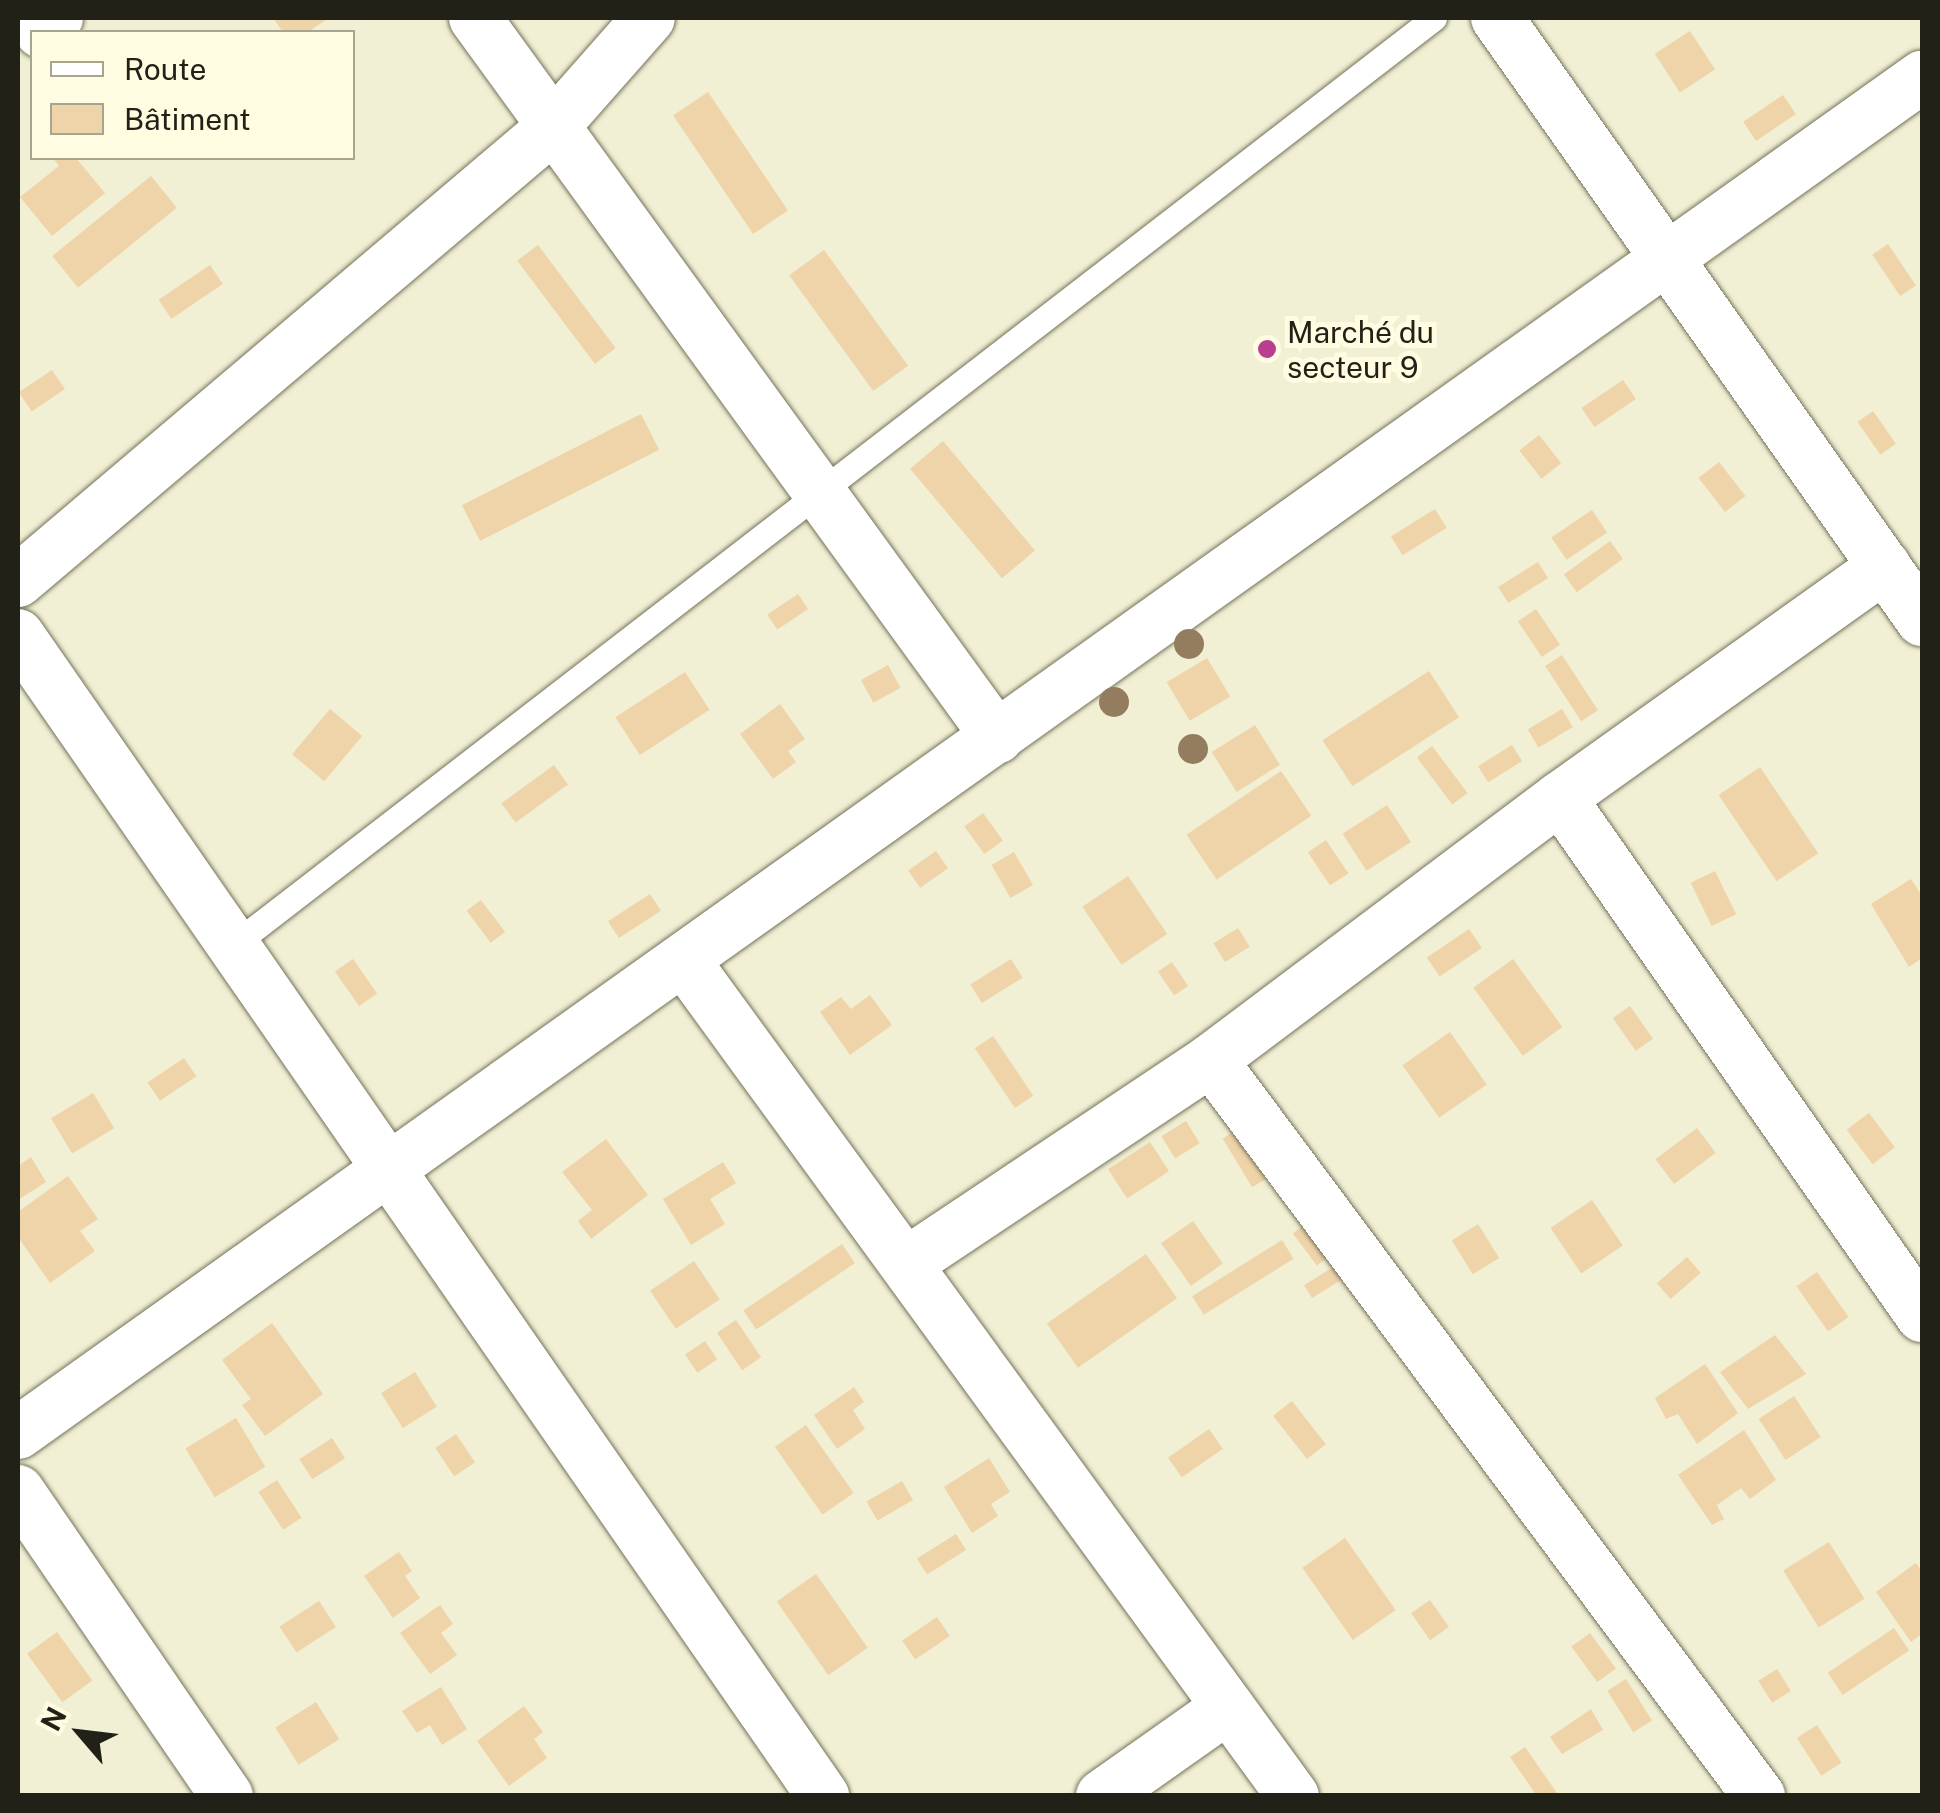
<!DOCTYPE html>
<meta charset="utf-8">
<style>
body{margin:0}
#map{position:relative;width:1940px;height:1813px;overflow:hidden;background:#f1efd4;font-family:"Public Sans",sans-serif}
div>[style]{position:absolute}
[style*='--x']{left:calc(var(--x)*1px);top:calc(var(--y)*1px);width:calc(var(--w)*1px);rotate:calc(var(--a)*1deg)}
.building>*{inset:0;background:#efd4a9;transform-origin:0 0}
.roads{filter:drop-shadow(0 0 2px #75735b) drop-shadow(0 0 2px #75735b)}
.service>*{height:25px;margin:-12.5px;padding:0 12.5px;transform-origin:12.5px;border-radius:12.5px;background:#fff}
.minor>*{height:52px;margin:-26px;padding:0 26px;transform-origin:26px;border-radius:26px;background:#fff}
.trees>*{width:30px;height:30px;margin:-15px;border-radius:50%;background:#947d5f}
.dots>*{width:28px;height:28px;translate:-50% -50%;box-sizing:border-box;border:5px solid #fffce1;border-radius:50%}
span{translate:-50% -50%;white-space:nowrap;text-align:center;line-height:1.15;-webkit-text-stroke:10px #fffce1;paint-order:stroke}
.poi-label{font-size:30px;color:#222117}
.left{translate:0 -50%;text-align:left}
.frame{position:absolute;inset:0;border:20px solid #222117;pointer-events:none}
.legend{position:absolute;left:30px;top:30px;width:325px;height:130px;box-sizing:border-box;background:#fffce1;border:2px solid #a7a490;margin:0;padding:12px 18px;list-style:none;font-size:30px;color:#222117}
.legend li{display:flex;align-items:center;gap:20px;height:50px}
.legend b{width:50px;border:2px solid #a7a490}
.north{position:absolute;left:30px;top:1683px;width:100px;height:100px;-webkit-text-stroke:8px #fffce1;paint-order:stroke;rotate:298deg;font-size:28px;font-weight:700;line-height:40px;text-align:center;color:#222117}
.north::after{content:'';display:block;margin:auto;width:35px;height:45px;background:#222117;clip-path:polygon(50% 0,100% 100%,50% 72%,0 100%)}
</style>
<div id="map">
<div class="building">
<i style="clip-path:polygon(273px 18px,329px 18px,308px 32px,283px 32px)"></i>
<i style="left:1690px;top:31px;width:46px;height:42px;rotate:57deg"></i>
<i style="left:708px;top:92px;width:143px;height:42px;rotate:56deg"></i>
<i style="left:1783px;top:95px;width:23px;height:48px;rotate:56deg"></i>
<i style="clip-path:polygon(53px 158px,76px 158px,105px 193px,52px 236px,20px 197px,59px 166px)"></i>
<i style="left:151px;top:176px;width:41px;height:127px;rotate:51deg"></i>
<i style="left:1888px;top:244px;width:50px;height:19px;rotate:56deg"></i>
<i style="left:538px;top:245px;width:129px;height:26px;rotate:53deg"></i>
<i style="left:824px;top:250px;width:143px;height:43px;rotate:54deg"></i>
<i style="left:210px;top:265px;width:23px;height:62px;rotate:56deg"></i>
<i style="left:52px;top:370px;width:23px;height:40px;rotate:56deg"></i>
<i style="left:1623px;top:380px;width:23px;height:50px;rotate:56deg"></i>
<i style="left:1873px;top:411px;width:40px;height:19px;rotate:55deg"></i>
<i style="left:641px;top:414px;width:40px;height:201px;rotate:63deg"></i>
<i style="left:1539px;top:435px;width:36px;height:25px;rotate:52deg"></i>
<i style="left:943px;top:441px;width:143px;height:43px;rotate:50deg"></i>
<i style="left:1719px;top:462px;width:43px;height:26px;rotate:52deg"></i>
<i style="left:1435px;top:509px;width:22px;height:52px;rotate:58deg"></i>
<i style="left:1592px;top:510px;width:27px;height:49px;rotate:56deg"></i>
<i style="left:1610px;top:541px;width:22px;height:57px;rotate:54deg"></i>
<i style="left:1538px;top:562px;width:19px;height:47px;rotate:58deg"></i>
<i style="left:798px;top:594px;width:18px;height:37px;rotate:56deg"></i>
<i style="left:1536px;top:609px;width:43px;height:22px;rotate:56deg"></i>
<i style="left:1562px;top:655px;width:66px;height:20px;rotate:57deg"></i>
<i style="left:1207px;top:658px;width:45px;height:47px;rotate:59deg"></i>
<i style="left:888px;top:665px;width:26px;height:31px;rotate:61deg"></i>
<i style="left:1429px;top:671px;width:55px;height:127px;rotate:57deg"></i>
<i style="left:685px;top:672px;width:45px;height:83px;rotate:57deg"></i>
<i style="clip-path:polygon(780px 704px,805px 739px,788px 751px,796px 762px,773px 779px,740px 734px)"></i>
<i style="left:330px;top:709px;width:42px;height:59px;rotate:40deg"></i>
<i style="left:1562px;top:709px;width:21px;height:40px;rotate:59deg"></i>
<i style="left:1255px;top:725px;width:47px;height:51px;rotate:58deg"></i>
<i style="left:1512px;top:745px;width:19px;height:40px;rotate:58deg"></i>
<i style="left:1432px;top:746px;width:59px;height:19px;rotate:53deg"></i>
<i style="left:554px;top:765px;width:24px;height:65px;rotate:54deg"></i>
<i style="left:1760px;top:767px;width:104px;height:50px;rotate:56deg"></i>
<i style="left:1281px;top:771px;width:54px;height:114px;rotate:56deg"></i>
<i style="left:1387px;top:805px;width:44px;height:53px;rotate:57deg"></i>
<i style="left:983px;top:813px;width:34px;height:23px;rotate:54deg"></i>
<i style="left:1326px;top:840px;width:40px;height:22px;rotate:56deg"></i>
<i style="left:936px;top:851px;width:21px;height:34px;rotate:55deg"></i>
<i style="left:1014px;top:852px;width:38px;height:26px;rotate:60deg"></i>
<i style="left:1715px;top:871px;width:48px;height:27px;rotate:64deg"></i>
<i style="left:1128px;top:876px;width:70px;height:55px;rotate:56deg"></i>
<i style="clip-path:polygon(1911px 879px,1922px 896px,1922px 958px,1909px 967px,1871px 904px)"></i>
<i style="left:650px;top:894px;width:20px;height:50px;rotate:57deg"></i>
<i style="left:481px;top:900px;width:40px;height:18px;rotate:53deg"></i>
<i style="left:1238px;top:928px;width:22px;height:29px;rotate:58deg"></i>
<i style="left:1469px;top:929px;width:23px;height:51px;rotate:56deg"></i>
<i style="left:353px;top:959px;width:42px;height:22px;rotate:55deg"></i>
<i style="left:1011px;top:959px;width:22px;height:48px;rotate:58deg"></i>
<i style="left:1513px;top:959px;width:84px;height:49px;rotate:54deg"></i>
<i style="left:1172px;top:962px;width:29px;height:17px;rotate:56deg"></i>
<i style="clip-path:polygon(870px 995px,892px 1025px,850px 1055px,820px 1012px,841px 997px,851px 1009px)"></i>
<i style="left:1630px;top:1006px;width:40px;height:21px;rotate:55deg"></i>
<i style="left:1450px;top:1032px;width:64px;height:58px;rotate:55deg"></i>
<i style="left:993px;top:1036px;width:72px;height:22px;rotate:56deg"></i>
<i style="left:184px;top:1058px;width:22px;height:44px;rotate:56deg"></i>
<i style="left:93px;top:1093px;width:41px;height:49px;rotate:59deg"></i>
<i style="left:1869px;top:1113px;width:43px;height:28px;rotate:53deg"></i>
<i style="left:1186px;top:1121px;width:26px;height:29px;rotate:58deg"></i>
<i style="left:1245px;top:1125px;width:57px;height:26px;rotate:59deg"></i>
<i style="left:1697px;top:1128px;width:31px;height:52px;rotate:53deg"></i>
<i style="clip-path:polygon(606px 1139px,648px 1195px,591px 1239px,578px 1221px,592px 1210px,562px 1172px)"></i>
<i style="left:1150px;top:1142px;width:35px;height:50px;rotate:57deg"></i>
<i style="clip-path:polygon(31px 1157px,46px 1182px,18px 1200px,18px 1166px)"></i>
<i style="clip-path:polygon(723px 1162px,736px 1183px,710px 1199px,725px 1224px,691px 1245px,663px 1199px)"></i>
<i style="clip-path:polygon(68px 1176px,98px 1219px,80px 1231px,95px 1251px,50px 1283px,18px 1237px,18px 1212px)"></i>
<i style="left:1592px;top:1200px;width:55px;height:50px;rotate:56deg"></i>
<i style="left:1193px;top:1221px;width:52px;height:39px;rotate:55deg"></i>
<i style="left:1308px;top:1222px;width:40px;height:19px;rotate:53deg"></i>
<i style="left:1478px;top:1224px;width:40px;height:31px;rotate:58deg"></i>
<i style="left:1282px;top:1240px;width:22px;height:106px;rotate:58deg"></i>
<i style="left:842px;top:1244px;width:23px;height:119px;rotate:56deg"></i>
<i style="left:1146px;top:1254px;width:54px;height:121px;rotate:55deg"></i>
<i style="left:1687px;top:1257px;width:21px;height:40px;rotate:49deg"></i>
<i style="left:694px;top:1261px;width:46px;height:53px;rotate:56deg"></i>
<i style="left:1338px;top:1264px;width:15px;height:40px;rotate:58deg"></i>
<i style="left:1817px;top:1272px;width:55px;height:25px;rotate:55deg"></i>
<i style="left:736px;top:1320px;width:45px;height:23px;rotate:56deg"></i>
<i style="clip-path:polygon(272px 1323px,323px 1394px,265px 1436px,242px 1405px,251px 1399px,222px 1360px)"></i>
<i style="clip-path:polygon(1775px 1335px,1806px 1374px,1748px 1409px,1720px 1372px)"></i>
<i style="left:705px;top:1341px;width:22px;height:24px;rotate:56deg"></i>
<i style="clip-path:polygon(1705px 1364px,1738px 1413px,1697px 1444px,1678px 1414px,1666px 1419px,1655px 1398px)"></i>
<i style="left:415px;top:1372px;width:41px;height:40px;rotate:58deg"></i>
<i style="clip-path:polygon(854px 1387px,864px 1402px,853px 1410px,865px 1429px,837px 1449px,814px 1415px)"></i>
<i style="left:1794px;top:1396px;width:49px;height:42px;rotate:57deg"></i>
<i style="left:1292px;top:1401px;width:55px;height:24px;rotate:52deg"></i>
<i style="left:236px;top:1418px;width:57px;height:59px;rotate:59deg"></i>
<i style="left:806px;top:1425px;width:83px;height:38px;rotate:55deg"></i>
<i style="left:1209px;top:1429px;width:24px;height:50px;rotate:55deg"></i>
<i style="clip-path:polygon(1744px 1430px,1776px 1480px,1750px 1499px,1741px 1488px,1717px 1505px,1724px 1519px,1712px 1525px,1678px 1475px)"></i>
<i style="left:456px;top:1434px;width:34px;height:25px;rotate:56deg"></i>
<i style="left:332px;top:1438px;width:24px;height:39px;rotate:57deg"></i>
<i style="clip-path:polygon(989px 1458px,1010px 1492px,991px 1504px,998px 1516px,972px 1533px,944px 1487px)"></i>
<i style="left:277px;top:1480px;width:45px;height:22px;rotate:57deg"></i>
<i style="left:902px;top:1481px;width:22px;height:41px;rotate:60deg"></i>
<i style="left:956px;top:1534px;width:19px;height:46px;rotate:58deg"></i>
<i style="left:1345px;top:1538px;width:88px;height:52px;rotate:55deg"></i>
<i style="left:1829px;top:1542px;width:67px;height:54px;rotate:58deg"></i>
<i style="clip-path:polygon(399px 1552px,412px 1571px,405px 1576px,420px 1598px,393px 1618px,364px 1576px)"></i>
<i style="clip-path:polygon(1916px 1563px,1922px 1572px,1922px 1634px,1911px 1642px,1876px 1592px)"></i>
<i style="left:816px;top:1574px;width:90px;height:48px;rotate:55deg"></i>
<i style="left:1430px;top:1600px;width:33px;height:23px;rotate:55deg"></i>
<i style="left:319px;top:1601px;width:31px;height:47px;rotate:57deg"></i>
<i style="clip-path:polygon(440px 1605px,453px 1624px,441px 1633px,457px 1655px,430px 1674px,400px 1633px)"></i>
<i style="left:937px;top:1617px;width:23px;height:42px;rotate:56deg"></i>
<i style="left:1894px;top:1628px;width:27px;height:80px;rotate:56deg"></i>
<i style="left:57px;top:1632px;width:60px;height:37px;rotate:54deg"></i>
<i style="left:1590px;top:1633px;width:44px;height:23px;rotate:54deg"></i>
<i style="left:1777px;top:1669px;width:26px;height:22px;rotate:58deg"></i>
<i style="left:1626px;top:1679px;width:49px;height:22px;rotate:58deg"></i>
<i style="clip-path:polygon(441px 1687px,467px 1729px,442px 1745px,430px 1725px,417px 1733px,402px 1711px)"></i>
<i style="left:316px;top:1702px;width:44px;height:48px;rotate:58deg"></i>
<i style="clip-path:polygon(524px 1706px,543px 1732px,534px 1739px,547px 1758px,509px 1786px,477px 1741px)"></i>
<i style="clip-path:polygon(1591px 1709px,1603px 1730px,1562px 1754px,1550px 1737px)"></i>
<i style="left:1817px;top:1725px;width:45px;height:24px;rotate:57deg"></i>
<i style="clip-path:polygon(1525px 1747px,1559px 1796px,1537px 1796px,1510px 1757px)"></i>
</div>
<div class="roads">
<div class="service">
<i style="--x:233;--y:945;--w:1517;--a:-37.66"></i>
</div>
<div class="minor">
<i style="--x:475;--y:18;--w:889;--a:54.02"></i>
<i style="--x:1497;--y:18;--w:737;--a:54.78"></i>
<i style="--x:41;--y:32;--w:21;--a:-41"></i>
<i style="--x:18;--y:581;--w:699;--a:-40.3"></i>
<i style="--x:551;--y:129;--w:148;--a:-48.6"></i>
<i style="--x:18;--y:635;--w:1413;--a:55.26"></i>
<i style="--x:1560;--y:798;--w:632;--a:55.05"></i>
<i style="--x:685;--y:962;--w:1032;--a:53.91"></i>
<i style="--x:1211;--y:1060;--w:918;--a:53.33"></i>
<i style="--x:907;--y:1263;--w:366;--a:-33.7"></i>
<i style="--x:1211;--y:1060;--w:436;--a:-36.9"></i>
<i style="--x:1560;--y:798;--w:399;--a:-35.5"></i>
<i style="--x:18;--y:1433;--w:2338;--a:-35.46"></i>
<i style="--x:18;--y:1491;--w:370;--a:55.6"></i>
<i style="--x:1102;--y:1796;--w:154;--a:-35.2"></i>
</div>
</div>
<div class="trees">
<i style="left:1189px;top:644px"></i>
<i style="left:1114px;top:702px"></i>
<i style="left:1193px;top:749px"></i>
</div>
<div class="dots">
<i style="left:1267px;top:349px;background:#b93e8f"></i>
</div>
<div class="poi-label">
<span class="left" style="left:1287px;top:349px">Marché du<br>secteur 9</span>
</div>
<div class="frame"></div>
<ul class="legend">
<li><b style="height:12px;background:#fff"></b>Route</li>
<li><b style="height:28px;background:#efd4a9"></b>Bâtiment</li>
</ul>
<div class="north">N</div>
</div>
